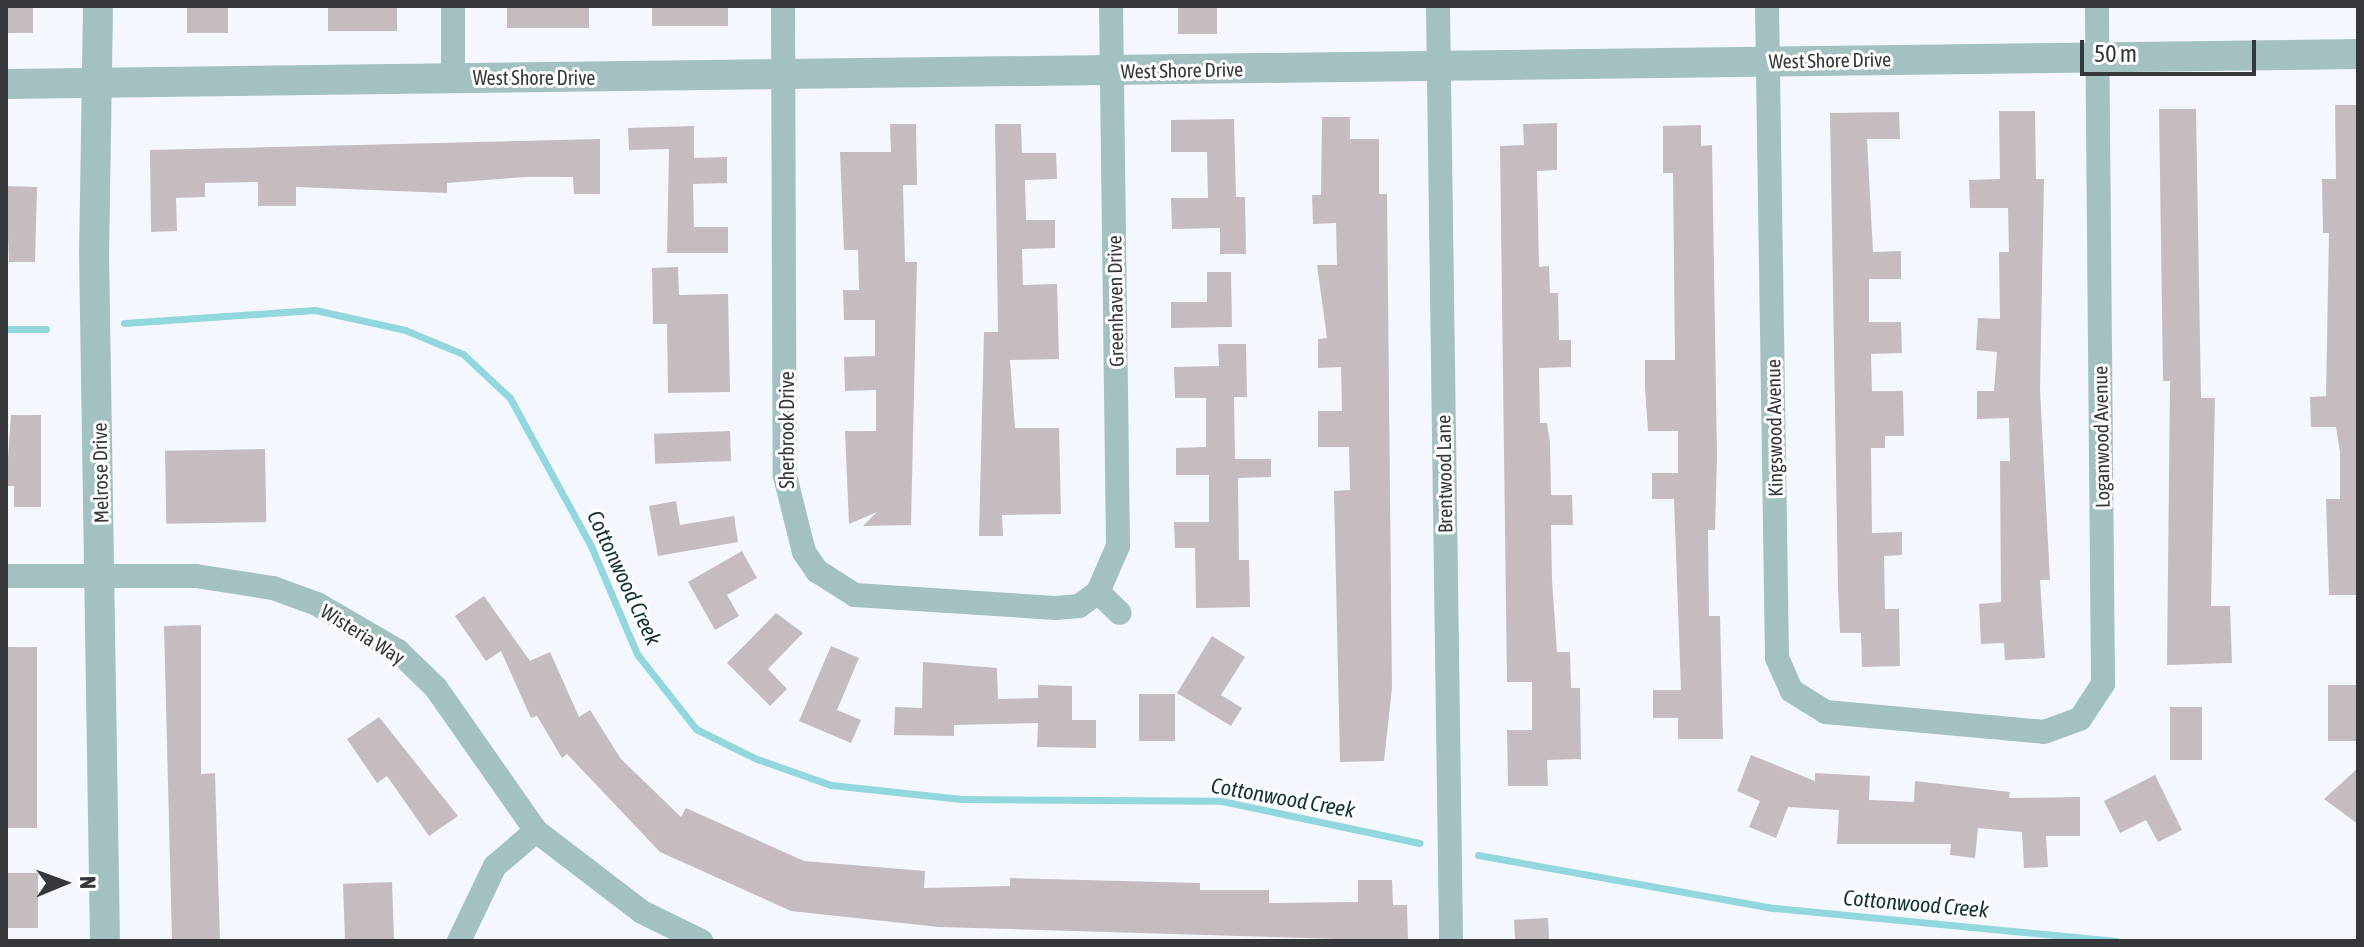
<!DOCTYPE html>
<style>
body{margin:0}
#map{position:relative;width:2364px;height:947px;overflow:hidden;background:#f5f7fe;font-family:"Asap Condensed",sans-serif}
div>[style]{position:absolute}
[style*='--x']{left:calc(var(--x)*1px);top:calc(var(--y)*1px);width:calc(var(--w)*1px);rotate:calc(var(--a)*1deg)}
.stream>*{height:7px;margin:-3.5px;padding:0 3.5px;transform-origin:3.5px;border-radius:3.5px;background:#93d7de}
.building>*{inset:0;background:#c5bcc0;transform-origin:0 0}
.minor>*{height:24px;margin:-12px;padding:0 12px;transform-origin:12px;border-radius:12px;background:#a4c1c1}
.tertiary>*{height:30px;margin:-15px;padding:0 15px;transform-origin:15px;border-radius:15px;background:#a4c1c1}
span{translate:-50% -50%;white-space:nowrap;text-align:center;line-height:1.15;-webkit-text-stroke:6px #fff;paint-order:stroke}
.street-label{font-size:20px;color:#36373b}
.water-label{font-size:22px;color:#123437;font-style:italic}
.frame{position:absolute;inset:0;border:8px solid #36373b;pointer-events:none}
.north{position:absolute;left:24px;top:843px;width:80px;height:80px;-webkit-text-stroke:6px #fff;paint-order:stroke;rotate:89deg;font-size:22px;font-weight:700;line-height:32px;text-align:center;color:#36373b}
.north::after{content:'';display:block;margin:auto;width:28px;height:36px;background:#36373b;clip-path:polygon(50% 0,100% 100%,50% 72%,0 100%)}
.scale{position:absolute;left:2080px;top:40px;width:176px;height:36px;box-sizing:border-box;border:4px solid #36373b;border-top:0;padding-left:10px;font-size:24px;line-height:28px;white-space:nowrap;color:#36373b;-webkit-text-stroke:6px #fff;paint-order:stroke}
</style>
<div id="map">
<div class="stream">
<i style="--x:124;--y:323;--w:191;--a:-3.9"></i>
<i style="--x:315;--y:310;--w:92;--a:12.5"></i>
<i style="--x:405;--y:330;--w:63;--a:22.5"></i>
<i style="--x:463;--y:354;--w:64;--a:43.1"></i>
<i style="--x:510;--y:398;--w:169;--a:61.3"></i>
<i style="--x:591;--y:546;--w:117;--a:66.9"></i>
<i style="--x:637;--y:654;--w:95;--a:51.8"></i>
<i style="--x:696;--y:729;--w:68;--a:26.2"></i>
<i style="--x:757;--y:759;--w:78;--a:19.4"></i>
<i style="--x:831;--y:785;--w:131;--a:6.1"></i>
<i style="--x:961;--y:799;--w:261;--a:0.4"></i>
<i style="--x:1222;--y:801;--w:202;--a:12"></i>
<i style="--x:6;--y:329;--w:40;--a:0"></i>
<i style="--x:1478;--y:855;--w:301;--a:10.2"></i>
<i style="--x:1774;--y:908;--w:344;--a:5.5"></i>
</div>
<div class="building">
<i style="left:6px;top:6px;width:27px;height:27px"></i>
<i style="left:187px;top:6px;width:41px;height:27px"></i>
<i style="left:328px;top:6px;width:69px;height:25px"></i>
<i style="left:507px;top:6px;width:82px;height:22px"></i>
<i style="left:652px;top:6px;width:76px;height:20px"></i>
<i style="left:1178px;top:6px;width:39px;height:28px"></i>
<i style="clip-path:polygon(2335px 105px,2358px 105px,2358px 595px,2329px 595px,2326px 499px,2340px 499px,2340px 452px,2336px 427px,2311px 427px,2310px 397px,2326px 396px,2329px 233px,2323px 233px,2322px 179px,2336px 179px)"></i>
<i style="clip-path:polygon(2159px 109px,2196px 109px,2201px 398px,2215px 398px,2211px 606px,2230px 606px,2232px 663px,2167px 665px,2170px 381px,2163px 381px)"></i>
<i style="clip-path:polygon(1999px 111px,2035px 111px,2036px 179px,2044px 179px,2040px 390px,2050px 580px,2040px 580px,2045px 658px,2005px 660px,2004px 643px,1981px 644px,1979px 604px,2001px 602px,2000px 461px,2010px 461px,2009px 418px,1977px 419px,1977px 391px,1994px 391px,1997px 352px,1976px 350px,1978px 318px,2000px 319px,1999px 252px,2009px 252px,2008px 208px,1970px 208px,1969px 180px,2000px 179px)"></i>
<i style="clip-path:polygon(1899px 112px,1900px 139px,1867px 139px,1873px 252px,1901px 251px,1901px 279px,1869px 279px,1869px 322px,1901px 322px,1902px 353px,1871px 354px,1872px 391px,1903px 391px,1904px 436px,1885px 436px,1885px 448px,1871px 448px,1872px 533px,1902px 532px,1902px 555px,1884px 556px,1885px 609px,1899px 609px,1900px 666px,1862px 667px,1861px 633px,1840px 633px,1838px 589px,1830px 113px)"></i>
<i style="clip-path:polygon(1322px 117px,1350px 117px,1350px 139px,1379px 139px,1379px 194px,1387px 194px,1392px 688px,1384px 761px,1340px 762px,1334px 491px,1350px 490px,1349px 447px,1318px 447px,1318px 411px,1342px 411px,1341px 367px,1318px 368px,1318px 339px,1327px 338px,1317px 265px,1337px 265px,1336px 223px,1313px 224px,1312px 195px,1321px 195px)"></i>
<i style="clip-path:polygon(1234px 119px,1236px 197px,1245px 197px,1246px 254px,1220px 254px,1220px 228px,1172px 229px,1171px 198px,1208px 198px,1207px 152px,1171px 152px,1171px 120px)"></i>
<i style="clip-path:polygon(1557px 123px,1557px 170px,1537px 171px,1539px 267px,1549px 266px,1550px 293px,1558px 293px,1559px 340px,1571px 340px,1571px 367px,1539px 368px,1540px 423px,1547px 423px,1550px 442px,1551px 495px,1572px 495px,1573px 525px,1551px 525px,1552px 580px,1557px 652px,1570px 652px,1571px 688px,1580px 688px,1581px 759px,1547px 760px,1548px 786px,1508px 786px,1507px 730px,1532px 730px,1532px 682px,1507px 682px,1500px 146px,1524px 145px,1523px 124px)"></i>
<i style="clip-path:polygon(890px 124px,916px 124px,917px 185px,903px 185px,905px 262px,917px 262px,911px 525px,863px 526px,877px 512px,849px 524px,845px 431px,876px 431px,876px 390px,845px 391px,844px 357px,875px 356px,875px 320px,844px 320px,843px 290px,859px 290px,858px 250px,844px 250px,840px 152px,891px 152px)"></i>
<i style="clip-path:polygon(995px 124px,1021px 124px,1022px 153px,1056px 153px,1057px 179px,1025px 180px,1026px 220px,1055px 220px,1055px 248px,1022px 249px,1023px 285px,1057px 284px,1059px 359px,1010px 360px,1015px 428px,1059px 428px,1061px 514px,1002px 515px,1003px 536px,979px 536px,984px 332px,998px 332px)"></i>
<i style="clip-path:polygon(1701px 125px,1701px 146px,1712px 145px,1717px 457px,1715px 530px,1708px 530px,1709px 616px,1720px 616px,1723px 739px,1678px 739px,1678px 718px,1653px 718px,1653px 690px,1681px 690px,1674px 499px,1652px 499px,1652px 473px,1678px 473px,1678px 431px,1648px 431px,1645px 388px,1645px 360px,1675px 360px,1673px 173px,1663px 173px,1663px 126px)"></i>
<i style="clip-path:polygon(694px 126px,694px 158px,727px 157px,727px 183px,693px 184px,694px 227px,728px 227px,728px 253px,667px 253px,669px 149px,629px 150px,628px 128px)"></i>
<i style="clip-path:polygon(600px 139px,600px 194px,574px 194px,573px 177px,526px 177px,447px 183px,447px 193px,296px 187px,296px 206px,258px 206px,258px 182px,205px 183px,205px 197px,176px 198px,177px 231px,151px 232px,150px 150px)"></i>
<i style="clip-path:polygon(6px 186px,37px 187px,35px 262px,9px 262px)"></i>
<i style="clip-path:polygon(678px 267px,679px 295px,728px 294px,730px 392px,668px 393px,667px 324px,653px 324px,652px 268px)"></i>
<i style="clip-path:polygon(1207px 272px,1231px 272px,1232px 327px,1171px 328px,1171px 302px,1207px 302px)"></i>
<i style="clip-path:polygon(1218px 344px,1246px 344px,1247px 397px,1234px 397px,1235px 459px,1271px 459px,1271px 477px,1238px 478px,1239px 560px,1249px 560px,1250px 607px,1196px 608px,1195px 548px,1175px 548px,1174px 522px,1209px 522px,1209px 475px,1176px 475px,1176px 448px,1206px 447px,1206px 398px,1175px 398px,1174px 367px,1219px 366px)"></i>
<i style="clip-path:polygon(11px 415px,41px 415px,41px 507px,14px 507px,14px 486px,6px 486px)"></i>
<i style="left:730px;top:431px;width:30px;height:76px;rotate:88deg"></i>
<i style="left:265px;top:449px;width:73px;height:100px;rotate:89deg"></i>
<i style="clip-path:polygon(676px 501px,680px 525px,734px 516px,738px 542px,658px 556px,649px 506px)"></i>
<i style="clip-path:polygon(742px 551px,757px 578px,727px 595px,739px 616px,715px 630px,688px 582px)"></i>
<i style="clip-path:polygon(484px 596px,530px 661px,550px 652px,579px 717px,590px 710px,621px 759px,681px 817px,686px 808px,804px 861px,925px 871px,924px 888px,1010px 886px,1010px 878px,1200px 883px,1200px 890px,1269px 890px,1269px 903px,1358px 902px,1358px 880px,1392px 880px,1393px 905px,1407px 905px,1408px 941px,939px 927px,791px 911px,660px 852px,567px 754px,562px 758px,537px 716px,531px 718px,501px 651px,486px 661px,455px 616px)"></i>
<i style="clip-path:polygon(776px 613px,803px 633px,768px 669px,787px 689px,770px 706px,727px 663px)"></i>
<i style="clip-path:polygon(201px 625px,201px 774px,215px 773px,220px 941px,172px 941px,164px 626px)"></i>
<i style="clip-path:polygon(1212px 636px,1245px 657px,1221px 695px,1242px 708px,1231px 726px,1177px 693px)"></i>
<i style="clip-path:polygon(831px 646px,859px 658px,837px 710px,861px 720px,851px 743px,799px 721px)"></i>
<i style="left:6px;top:647px;width:31px;height:181px"></i>
<i style="clip-path:polygon(923px 662px,997px 668px,998px 699px,1038px 698px,1038px 685px,1072px 686px,1072px 720px,1096px 720px,1096px 748px,1037px 747px,1038px 723px,954px 725px,954px 736px,894px 735px,895px 707px,922px 708px)"></i>
<i style="left:2358px;top:685px;width:56px;height:30px;rotate:90deg"></i>
<i style="left:1139px;top:694px;width:36px;height:47px"></i>
<i style="left:2170px;top:707px;width:32px;height:53px"></i>
<i style="clip-path:polygon(379px 717px,458px 816px,429px 836px,387px 776px,377px 783px,347px 739px)"></i>
<i style="clip-path:polygon(1751px 755px,1815px 781px,1815px 773px,1870px 776px,1869px 800px,1914px 802px,1915px 781px,2010px 792px,2009px 798px,2080px 797px,2080px 836px,2046px 836px,2048px 867px,2024px 868px,2022px 832px,1978px 828px,1975px 858px,1950px 855px,1951px 844px,1837px 844px,1839px 810px,1788px 807px,1776px 838px,1749px 827px,1760px 801px,1737px 791px)"></i>
<i style="clip-path:polygon(2358px 768px,2358px 824px,2324px 799px)"></i>
<i style="clip-path:polygon(2155px 775px,2182px 830px,2158px 842px,2146px 820px,2120px 833px,2104px 801px)"></i>
<i style="left:6px;top:873px;width:32px;height:55px"></i>
<i style="left:392px;top:882px;width:59px;height:49px;rotate:88deg"></i>
<i style="left:1548px;top:918px;width:22px;height:34px;rotate:87deg"></i>
</div>
<div class="minor">
<i style="--x:453;--y:6;--w:71;--a:90"></i>
<i style="--x:783;--y:6;--w:470;--a:89.8"></i>
<i style="--x:785;--y:476;--w:78;--a:76"></i>
<i style="--x:804;--y:552;--w:23;--a:56"></i>
<i style="--x:817;--y:571;--w:45;--a:32.3"></i>
<i style="--x:855;--y:595;--w:201;--a:3.7"></i>
<i style="--x:1056;--y:608;--w:23;--a:-5"></i>
<i style="--x:1079;--y:606;--w:24;--a:-36"></i>
<i style="--x:1098;--y:592;--w:30;--a:44"></i>
<i style="--x:1438;--y:6;--w:935;--a:89.2"></i>
<i style="--x:1767;--y:6;--w:652;--a:89.12"></i>
<i style="--x:1777;--y:658;--w:36;--a:66"></i>
<i style="--x:1792;--y:691;--w:40;--a:32"></i>
<i style="--x:1826;--y:712;--w:219;--a:5.2"></i>
<i style="--x:2044;--y:732;--w:38;--a:-20"></i>
<i style="--x:2080;--y:719;--w:42;--a:-56.7"></i>
<i style="--x:2103;--y:684;--w:678;--a:-90.51"></i>
<i style="--x:6;--y:576;--w:190;--a:0"></i>
<i style="--x:196;--y:576;--w:78;--a:8.9"></i>
<i style="--x:273;--y:588;--w:47;--a:20"></i>
<i style="--x:317;--y:604;--w:94;--a:30.1"></i>
<i style="--x:398;--y:651;--w:53;--a:44.2"></i>
<i style="--x:436;--y:688;--w:174;--a:55"></i>
<i style="--x:536;--y:831;--w:133;--a:37.4"></i>
<i style="--x:642;--y:912;--w:66;--a:26.2"></i>
<i style="--x:1098;--y:592;--w:50;--a:-66.5"></i>
<i style="--x:1118;--y:546;--w:540;--a:-90.74"></i>
<i style="--x:459;--y:941;--w:83;--a:-64.4"></i>
<i style="--x:495;--y:866;--w:54;--a:-40.5"></i>
</div>
<div class="tertiary">
<i style="--x:98;--y:6;--w:245;--a:90.9"></i>
<i style="--x:94;--y:251;--w:690;--a:89.09"></i>
<i style="--x:6;--y:84;--w:2352;--a:-0.73"></i>
</div>
<div class="street-label">
<span style="left:1830px;top:60px;rotate:-1deg">West Shore Drive</span>
<span style="left:1182px;top:70px;rotate:-1deg">West Shore Drive</span>
<span style="left:534px;top:77px">West Shore Drive</span>
<span style="left:1115px;top:301px;rotate:-91deg">Greenhaven Drive</span>
<span style="left:1774px;top:428px;rotate:-91deg">Kingswood Avenue</span>
<span style="left:786px;top:430px;rotate:-90deg">Sherbrook Drive</span>
<span style="left:2101px;top:437px;rotate:-91deg">Loganwood Avenue</span>
<span style="left:100px;top:473px;rotate:-91deg">Melrose Drive</span>
<span style="left:1444px;top:474px;rotate:-91deg">Brentwood Lane</span>
<span style="left:363px;top:634px;rotate:32deg">Wisteria Way</span>
</div>
<div class="water-label">
<span style="left:624px;top:578px;rotate:65deg">Cottonwood Creek</span>
<span style="left:1283px;top:798px;rotate:10deg">Cottonwood Creek</span>
<span style="left:1916px;top:904px;rotate:5deg">Cottonwood Creek</span>
</div>
<div class="frame"></div>
<div class="north">N</div>
<div class="scale">50 m</div>
</div>
